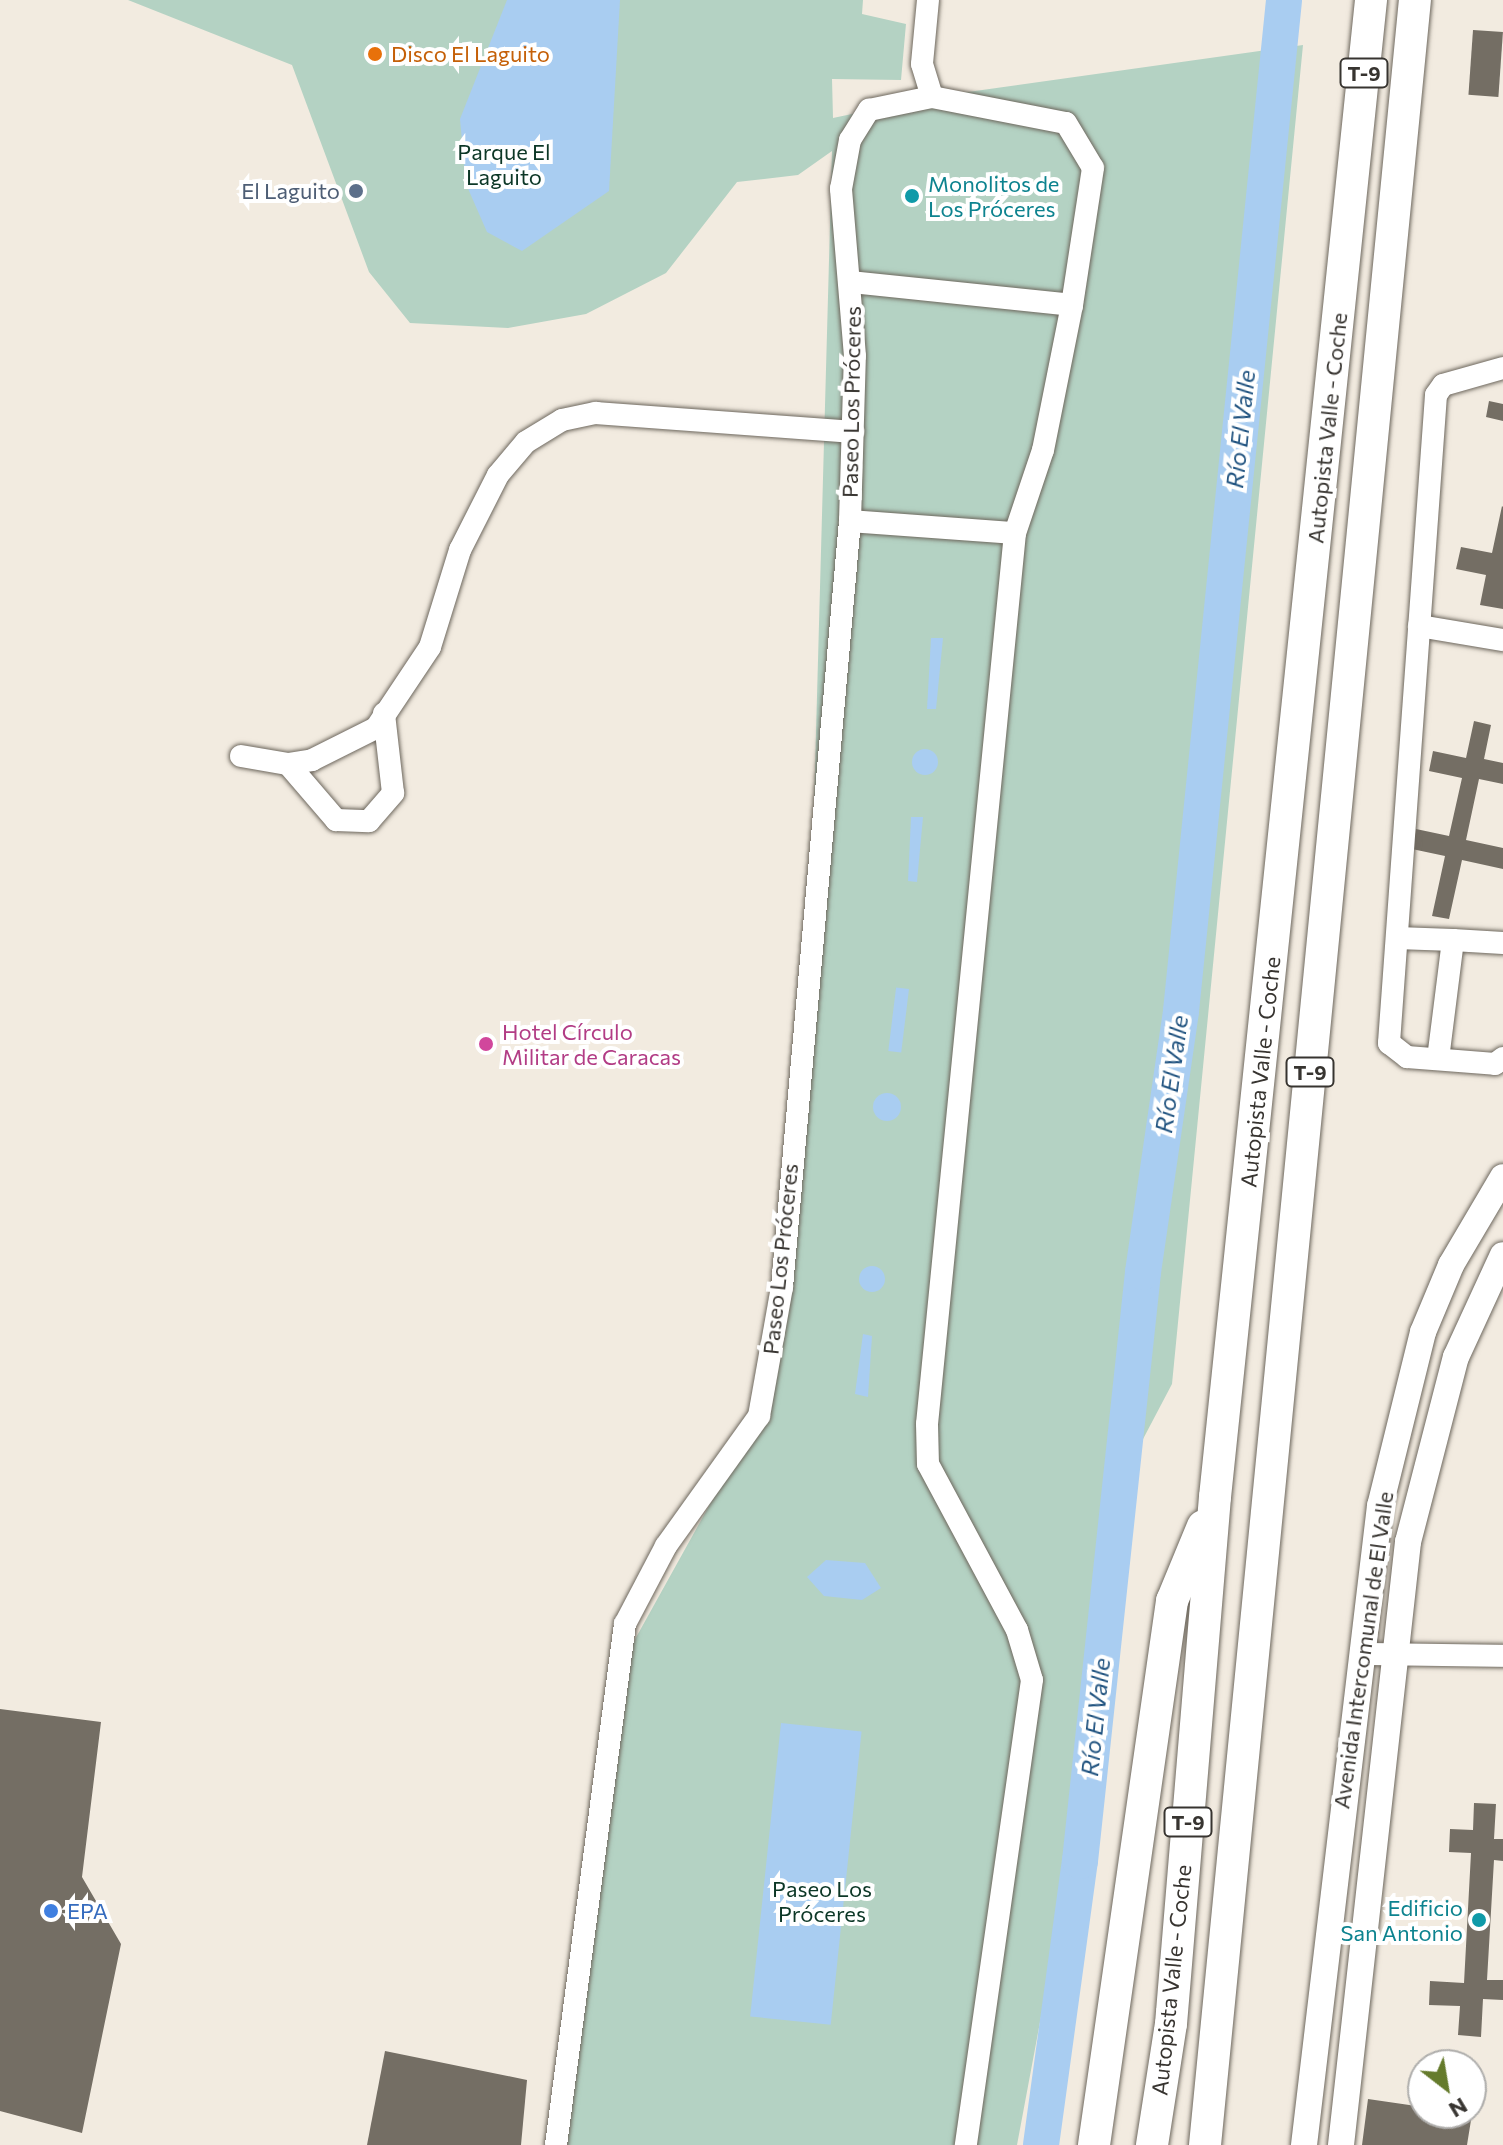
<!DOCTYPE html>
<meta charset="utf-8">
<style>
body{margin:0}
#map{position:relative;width:1503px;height:2145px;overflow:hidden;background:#f2ebe0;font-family:Commissioner,sans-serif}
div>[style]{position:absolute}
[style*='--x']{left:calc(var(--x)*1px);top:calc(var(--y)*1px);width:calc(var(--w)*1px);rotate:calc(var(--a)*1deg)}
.green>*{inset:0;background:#b4d2c3}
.water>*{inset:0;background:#a9cdf1;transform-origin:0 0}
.round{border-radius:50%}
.river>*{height:36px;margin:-18px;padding:0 18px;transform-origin:18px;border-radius:18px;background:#a9cdf1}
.building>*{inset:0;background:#746e64;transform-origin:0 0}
.roads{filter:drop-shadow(0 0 2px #6d675d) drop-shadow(0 0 2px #6d675d)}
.minor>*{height:22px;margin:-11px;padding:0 11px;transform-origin:11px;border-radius:11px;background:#fff}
.major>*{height:26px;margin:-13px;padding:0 13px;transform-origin:13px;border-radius:13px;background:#fff}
.highway>*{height:32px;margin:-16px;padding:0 16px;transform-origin:16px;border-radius:16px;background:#fff}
.dots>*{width:22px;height:22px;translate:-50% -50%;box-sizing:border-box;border:4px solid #fff;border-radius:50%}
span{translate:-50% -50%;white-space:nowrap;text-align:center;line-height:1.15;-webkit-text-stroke:8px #fff;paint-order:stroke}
.shield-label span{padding:2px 6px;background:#fff;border:2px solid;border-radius:6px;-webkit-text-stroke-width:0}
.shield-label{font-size:20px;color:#373430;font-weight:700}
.food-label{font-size:22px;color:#c56008}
.left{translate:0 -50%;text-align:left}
.park-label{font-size:22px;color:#0c3726}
.culture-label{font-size:22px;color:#0d838f}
.right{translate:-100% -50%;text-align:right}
.service-label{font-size:22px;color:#4e5e75}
.street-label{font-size:22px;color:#373430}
.hotel-label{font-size:22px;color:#b23c85}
.shop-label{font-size:22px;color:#366cbe}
.water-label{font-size:24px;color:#1f527f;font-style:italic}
.north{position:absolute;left:1407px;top:2049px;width:80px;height:80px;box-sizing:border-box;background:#fff;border:2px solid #afaeac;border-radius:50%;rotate:149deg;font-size:22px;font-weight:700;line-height:32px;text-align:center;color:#373430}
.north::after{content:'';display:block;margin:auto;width:28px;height:36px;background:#657b2c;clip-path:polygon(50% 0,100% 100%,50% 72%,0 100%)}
</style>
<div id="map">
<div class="green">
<i style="clip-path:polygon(128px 0,863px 0,862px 14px,906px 24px,901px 80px,832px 79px,833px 118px,932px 97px,1303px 45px,1172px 1384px,1102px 1517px,1052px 1958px,1017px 2145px,554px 2145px,618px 1670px,750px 1432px,782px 1283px,811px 915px,832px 151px,798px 175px,737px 182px,666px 273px,586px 314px,508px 328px,410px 323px,369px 272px,292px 65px)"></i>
</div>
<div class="water">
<i style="clip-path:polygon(507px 0,620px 0,609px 191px,522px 251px,487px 232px,466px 184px,460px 119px)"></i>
<i style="clip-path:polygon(931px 638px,943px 638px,936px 709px,927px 709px)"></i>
<i class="round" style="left:912px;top:749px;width:26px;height:26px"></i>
<i style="clip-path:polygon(911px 817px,923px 817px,917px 882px,908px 881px)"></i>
<i style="left:909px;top:989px;width:64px;height:13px;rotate:97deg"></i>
<i class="round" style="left:873px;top:1093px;width:28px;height:28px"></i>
<i class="round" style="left:859px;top:1266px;width:26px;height:26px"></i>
<i style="clip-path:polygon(863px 1334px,872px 1336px,868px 1397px,855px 1394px)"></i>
<i style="clip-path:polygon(826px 1560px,865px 1563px,881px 1588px,862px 1600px,824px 1596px,807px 1577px)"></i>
<i style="left:781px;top:1723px;width:81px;height:295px;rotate:6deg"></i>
</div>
<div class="river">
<i style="--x:1041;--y:2145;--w:287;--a:-82.2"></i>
<i style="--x:1080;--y:1861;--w:592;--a:-83.89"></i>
<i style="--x:1143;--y:1272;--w:264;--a:-81.7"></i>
<i style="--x:1181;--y:1011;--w:1016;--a:-84.18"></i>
</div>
<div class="building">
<i style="left:1473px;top:30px;width:30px;height:65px;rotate:4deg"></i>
<i style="clip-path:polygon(1489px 401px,1503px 404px,1503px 421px,1486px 417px)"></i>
<i style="clip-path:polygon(1502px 506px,1503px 507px,1503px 609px,1480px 605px,1486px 575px,1456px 569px,1461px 547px,1492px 553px)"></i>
<i style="clip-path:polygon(1474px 721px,1491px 725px,1484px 759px,1503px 763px,1503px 784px,1479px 779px,1466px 840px,1503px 848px,1503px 869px,1462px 860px,1449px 919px,1432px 916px,1445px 856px,1412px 849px,1416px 829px,1449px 836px,1462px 778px,1429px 771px,1433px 751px,1466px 758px)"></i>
<i style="clip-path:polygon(0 1709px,101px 1722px,82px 1877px,121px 1944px,82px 2133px,0 2111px)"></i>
<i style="clip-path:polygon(1474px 1803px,1496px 1804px,1494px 1839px,1503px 1839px,1503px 1861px,1494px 1860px,1487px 1980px,1503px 1980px,1503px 2000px,1483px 1999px,1481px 2037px,1458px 2035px,1460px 2006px,1429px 2005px,1430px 1981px,1464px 1983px,1471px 1853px,1449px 1852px,1450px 1829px,1473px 1830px)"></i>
<i style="clip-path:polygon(385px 2051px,527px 2080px,521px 2145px,367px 2145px)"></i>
<i style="clip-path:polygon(1368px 2099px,1423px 2107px,1423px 2113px,1472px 2114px,1467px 2145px,1362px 2145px)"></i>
</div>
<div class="roads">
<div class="minor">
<i style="--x:928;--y:0;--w:64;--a:95.4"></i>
<i style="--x:922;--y:64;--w:34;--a:73"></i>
<i style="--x:851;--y:282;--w:222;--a:5.9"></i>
<i style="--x:1072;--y:305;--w:148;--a:101.3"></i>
<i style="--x:1043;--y:450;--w:88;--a:108.6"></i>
<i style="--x:1015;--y:533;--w:895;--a:95.64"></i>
<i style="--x:927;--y:1424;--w:40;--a:88.6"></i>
<i style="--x:928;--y:1464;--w:188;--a:61.8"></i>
<i style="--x:1017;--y:1630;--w:52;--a:73.3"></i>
<i style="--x:1032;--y:1680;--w:470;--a:98.1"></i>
<i style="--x:1503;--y:368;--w:62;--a:164.2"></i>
<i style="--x:1443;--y:385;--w:12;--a:125"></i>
<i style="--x:1436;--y:395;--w:650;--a:94.15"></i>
<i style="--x:1389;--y:1043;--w:23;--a:38"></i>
<i style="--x:1407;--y:1057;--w:88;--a:4.5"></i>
<i style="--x:1495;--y:1064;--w:10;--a:-37"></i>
<i style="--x:850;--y:521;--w:165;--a:4.2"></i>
<i style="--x:1419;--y:626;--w:85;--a:9.5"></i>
<i style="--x:241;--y:756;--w:48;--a:9.7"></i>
<i style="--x:288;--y:764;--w:24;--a:-9"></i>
<i style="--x:312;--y:760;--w:72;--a:-26.6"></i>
<i style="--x:376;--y:728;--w:97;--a:-56.3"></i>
<i style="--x:430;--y:647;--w:102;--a:-72.8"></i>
<i style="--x:460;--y:550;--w:84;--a:-63.1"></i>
<i style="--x:498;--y:475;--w:43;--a:-49.7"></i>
<i style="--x:526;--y:442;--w:42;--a:-31.4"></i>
<i style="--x:562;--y:420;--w:35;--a:-12"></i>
<i style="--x:596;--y:413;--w:258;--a:4.2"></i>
<i style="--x:288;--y:764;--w:74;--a:49.4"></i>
<i style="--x:336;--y:820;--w:33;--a:2"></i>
<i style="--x:369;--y:821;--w:37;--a:-49"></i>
<i style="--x:393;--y:793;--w:80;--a:-96.5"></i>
<i style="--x:1397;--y:938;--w:56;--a:2"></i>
<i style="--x:1438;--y:1059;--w:120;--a:-82.8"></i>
<i style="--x:1453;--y:940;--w:50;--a:3.4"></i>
<i style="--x:1363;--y:1654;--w:140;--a:0.8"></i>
<i style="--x:556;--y:2145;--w:526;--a:-82.46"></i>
<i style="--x:625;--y:1624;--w:88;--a:-62.3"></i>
<i style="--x:666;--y:1546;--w:160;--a:-54.4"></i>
<i style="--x:759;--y:1416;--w:131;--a:-79.9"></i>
<i style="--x:782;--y:1287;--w:769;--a:-84.93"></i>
<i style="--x:850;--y:521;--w:165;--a:-88.3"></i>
<i style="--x:855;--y:356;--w:168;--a:-94.8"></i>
<i style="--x:841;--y:189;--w:50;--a:-79.6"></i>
<i style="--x:850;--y:140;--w:36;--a:-58"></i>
<i style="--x:869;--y:110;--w:64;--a:-11.7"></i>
<i style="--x:932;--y:97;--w:136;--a:11"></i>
<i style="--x:1066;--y:123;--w:52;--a:59"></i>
<i style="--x:1093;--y:168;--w:139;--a:98.7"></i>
</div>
<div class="major">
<i style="--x:1304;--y:2145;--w:644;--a:-83.22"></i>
<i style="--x:1380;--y:1506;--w:179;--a:-76.1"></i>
<i style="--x:1423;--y:1332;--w:73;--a:-67.3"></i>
<i style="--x:1451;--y:1265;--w:102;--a:-59.4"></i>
<i style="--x:1341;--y:2145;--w:607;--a:-83.66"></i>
<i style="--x:1408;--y:1542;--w:191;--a:-75.5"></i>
<i style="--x:1456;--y:1357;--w:112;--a:-65.3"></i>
</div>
<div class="highway">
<i style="--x:1094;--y:2145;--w:550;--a:-81.84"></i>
<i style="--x:1172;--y:1601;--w:81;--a:-67.5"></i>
<i style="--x:1152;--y:2145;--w:122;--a:-81.1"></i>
<i style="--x:1171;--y:2024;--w:529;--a:-85.23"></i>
<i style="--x:1215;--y:1497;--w:1505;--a:-84.05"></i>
<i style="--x:1205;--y:2145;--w:2155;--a:-84.41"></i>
</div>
</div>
<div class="dots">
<i style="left:375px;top:54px;background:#e8710a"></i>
<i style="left:356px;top:191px;background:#5c6f8a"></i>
<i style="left:912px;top:196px;background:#0f9aa8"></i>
<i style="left:486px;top:1044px;background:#d1479c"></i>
<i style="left:51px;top:1911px;background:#3f7fe0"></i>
<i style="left:1479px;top:1920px;background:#0f9aa8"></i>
</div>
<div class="shield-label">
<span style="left:1364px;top:73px">T-9</span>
<span style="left:1310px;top:1072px">T-9</span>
<span style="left:1188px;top:1822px">T-9</span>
</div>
<div class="food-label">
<span class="left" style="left:391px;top:54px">Disco El Laguito</span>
</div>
<div class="park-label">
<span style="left:504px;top:164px">Parque El<br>Laguito</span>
<span style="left:822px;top:1901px">Paseo Los<br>Próceres</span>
</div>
<div class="culture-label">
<span class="left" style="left:928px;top:196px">Monolitos de<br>Los Próceres</span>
<span class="right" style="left:1463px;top:1920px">Edificio<br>San Antonio</span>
</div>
<div class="service-label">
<span class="right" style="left:340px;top:191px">El Laguito</span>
</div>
<div class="street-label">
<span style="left:851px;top:402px;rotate:-89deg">Paseo Los Próceres</span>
<span style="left:1327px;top:428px;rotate:-84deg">Autopista Valle - Coche</span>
<span style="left:1260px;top:1072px;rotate:-84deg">Autopista Valle - Coche</span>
<span style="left:780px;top:1259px;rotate:-84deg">Paseo Los Próceres</span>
<span style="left:1363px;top:1650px;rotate:-82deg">Avenida Intercomunal de El Valle</span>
<span style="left:1171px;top:1980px;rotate:-84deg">Autopista Valle - Coche</span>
</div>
<div class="hotel-label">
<span class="left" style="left:502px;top:1044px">Hotel Círculo<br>Militar de Caracas</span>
</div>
<div class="shop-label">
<span class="left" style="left:67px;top:1911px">EPA</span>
</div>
<div class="water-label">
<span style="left:1240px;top:429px;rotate:-84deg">Río El Valle</span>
<span style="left:1171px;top:1074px;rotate:-82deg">Río El Valle</span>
<span style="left:1095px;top:1717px;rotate:-84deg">Río El Valle</span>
</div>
<div class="north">N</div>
</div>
